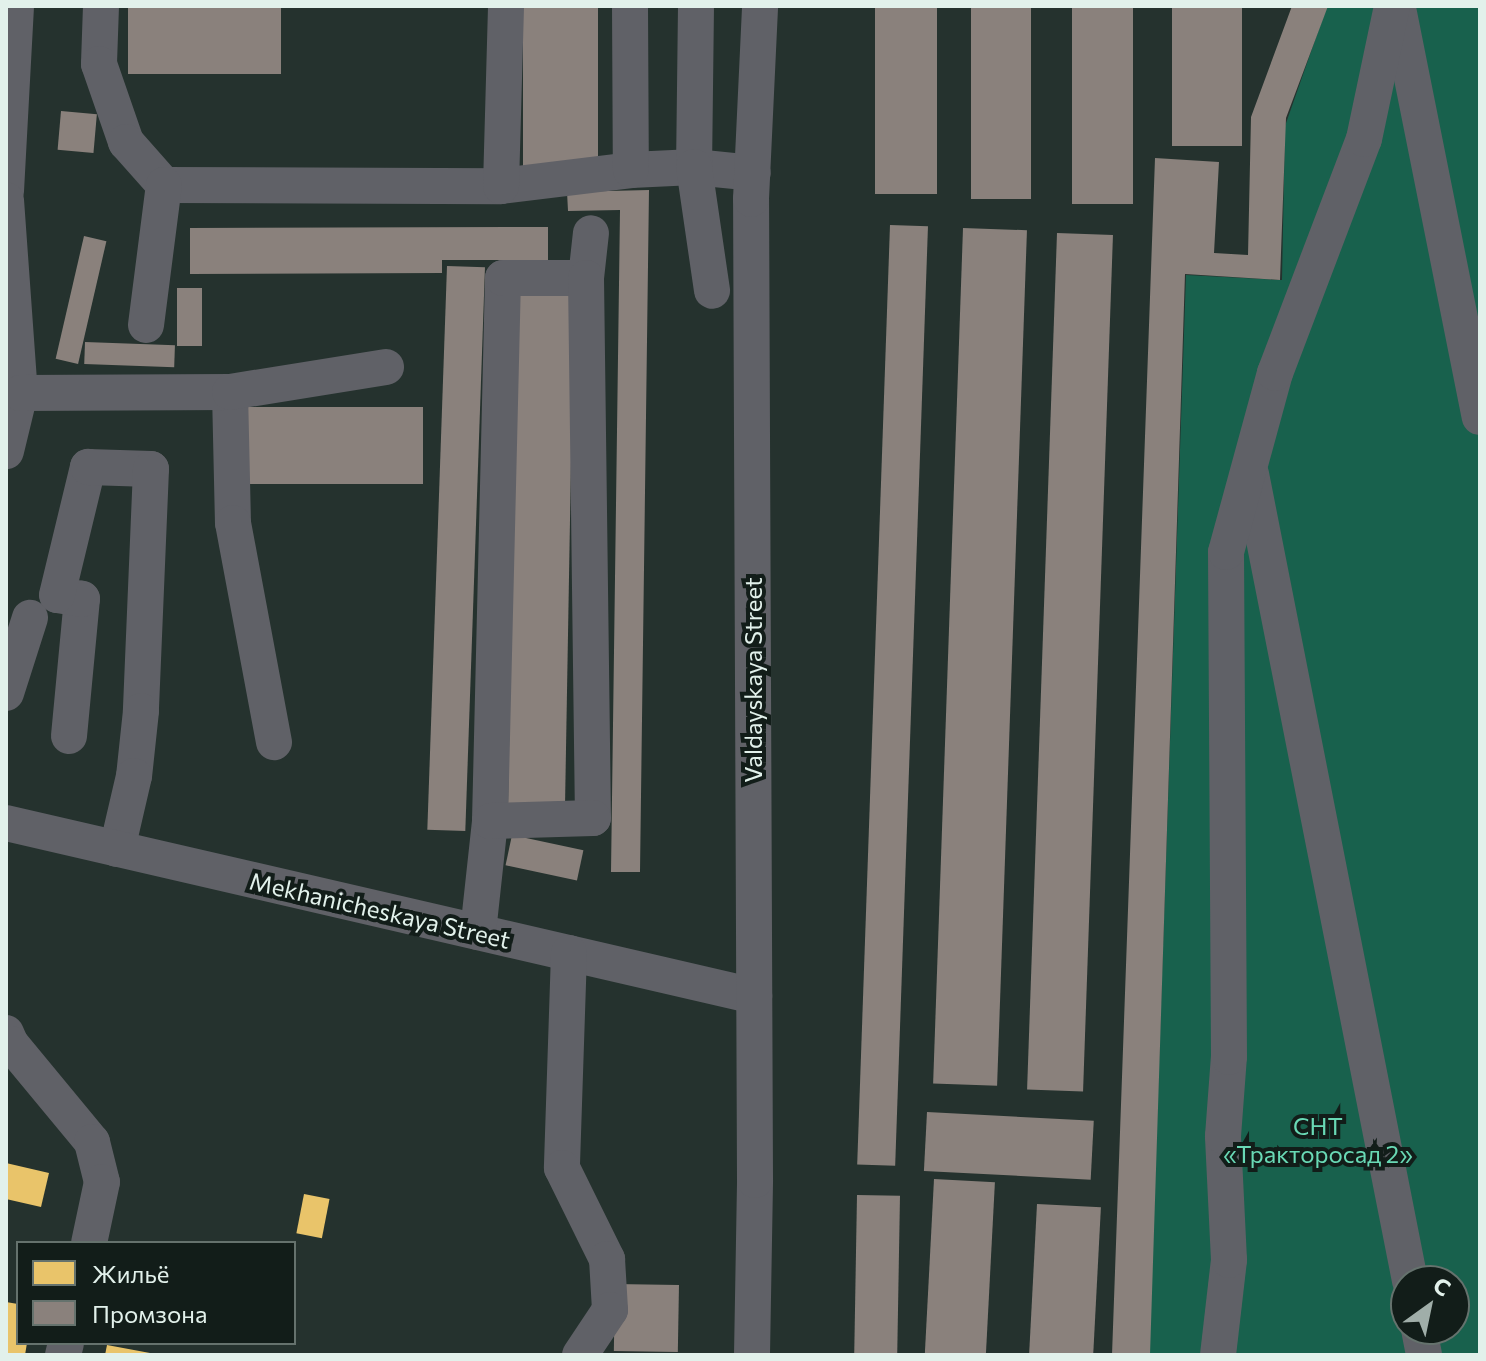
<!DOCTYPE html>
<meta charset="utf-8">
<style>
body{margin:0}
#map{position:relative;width:1486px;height:1361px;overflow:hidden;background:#25322e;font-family:Commissioner,sans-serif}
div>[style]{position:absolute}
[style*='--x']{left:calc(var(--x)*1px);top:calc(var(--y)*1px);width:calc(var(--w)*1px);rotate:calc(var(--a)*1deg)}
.green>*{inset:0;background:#18614d}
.homes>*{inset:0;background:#e9c46a;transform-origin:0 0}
.industry>*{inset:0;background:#8a817c;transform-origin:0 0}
.minor>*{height:36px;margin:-18px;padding:0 18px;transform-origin:18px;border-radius:18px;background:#606167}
span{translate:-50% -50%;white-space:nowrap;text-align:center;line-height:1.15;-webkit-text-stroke:8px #121d19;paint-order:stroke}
.street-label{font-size:24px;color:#e2f1eb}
.park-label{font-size:24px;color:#69d9b5}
.frame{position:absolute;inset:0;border:8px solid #e2f1eb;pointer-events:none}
.legend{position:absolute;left:16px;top:1241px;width:280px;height:104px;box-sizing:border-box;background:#121d19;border:2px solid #65726d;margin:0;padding:10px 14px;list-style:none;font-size:24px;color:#e2f1eb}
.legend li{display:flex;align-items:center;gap:16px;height:40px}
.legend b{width:40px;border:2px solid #65726d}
.north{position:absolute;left:1390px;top:1265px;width:80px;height:80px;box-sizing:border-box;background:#121d19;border:2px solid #65726d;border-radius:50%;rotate:33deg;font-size:22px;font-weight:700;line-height:32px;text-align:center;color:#e2f1eb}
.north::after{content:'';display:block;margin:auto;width:28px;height:36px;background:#a0aea9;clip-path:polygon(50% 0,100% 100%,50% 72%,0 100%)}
</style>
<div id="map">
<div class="green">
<i style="clip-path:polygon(evenodd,1327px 6px,1480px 6px,1480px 1355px,1149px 1355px,1186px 275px,1282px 280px,1285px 126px,1327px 6px,1406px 1281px,1454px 1281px,1454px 1329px,1406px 1329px,1406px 1281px)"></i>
</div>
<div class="homes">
<i style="clip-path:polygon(6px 1163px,49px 1173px,41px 1207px,6px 1199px)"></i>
<i style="left:304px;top:1194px;width:26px;height:40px;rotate:11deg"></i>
<i style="clip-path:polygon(6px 1302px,18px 1304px,18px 1343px,27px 1343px,25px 1355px,6px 1355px)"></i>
<i style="clip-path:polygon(107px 1345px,150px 1353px,150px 1355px,105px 1355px)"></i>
</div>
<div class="industry">
<i style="left:128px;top:6px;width:153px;height:68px"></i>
<i style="left:523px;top:6px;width:75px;height:161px"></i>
<i style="left:875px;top:6px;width:62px;height:188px"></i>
<i style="left:971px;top:6px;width:60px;height:193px"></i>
<i style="left:1072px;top:6px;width:61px;height:198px"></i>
<i style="left:1172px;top:6px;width:70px;height:140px"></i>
<i style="clip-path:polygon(1292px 6px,1328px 6px,1286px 118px,1280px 280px,1185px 274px,1150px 1355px,1112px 1355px,1155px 158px,1219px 162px,1214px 253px,1248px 255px,1251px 117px)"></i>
<i style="left:61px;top:111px;width:36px;height:39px;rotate:5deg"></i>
<i style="clip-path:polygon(649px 190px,640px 872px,611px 872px,620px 210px,568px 211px,567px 192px)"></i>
<i style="left:890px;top:225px;width:38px;height:940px;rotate:2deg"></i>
<i style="clip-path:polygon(548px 227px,548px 260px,442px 260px,442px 273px,190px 274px,190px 228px)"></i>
<i style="left:963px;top:228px;width:64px;height:856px;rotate:2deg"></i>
<i style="left:1057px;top:233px;width:56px;height:857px;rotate:2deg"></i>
<i style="left:84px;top:236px;width:23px;height:126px;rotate:13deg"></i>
<i style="left:447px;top:266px;width:38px;height:564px;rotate:2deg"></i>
<i style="left:177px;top:288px;width:25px;height:58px"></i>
<i style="left:517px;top:290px;width:57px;height:513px;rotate:1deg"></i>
<i style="left:85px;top:342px;width:90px;height:22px;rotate:2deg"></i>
<i style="left:246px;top:407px;width:177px;height:77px"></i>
<i style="left:512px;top:835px;width:73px;height:31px;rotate:12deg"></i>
<i style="left:927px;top:1112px;width:167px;height:59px;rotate:3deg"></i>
<i style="left:934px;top:1179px;width:61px;height:176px;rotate:3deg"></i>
<i style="left:857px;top:1195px;width:43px;height:160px;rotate:1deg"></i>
<i style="left:1037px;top:1204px;width:64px;height:151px;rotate:3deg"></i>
<i style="left:615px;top:1284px;width:64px;height:67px;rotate:1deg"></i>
</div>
<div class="minor">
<i style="--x:101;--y:6;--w:58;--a:92"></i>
<i style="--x:99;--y:64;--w:83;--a:70.9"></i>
<i style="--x:126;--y:142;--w:57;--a:48.5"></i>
<i style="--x:164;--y:185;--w:337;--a:0.2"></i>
<i style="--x:501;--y:186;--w:131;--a:-7"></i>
<i style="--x:631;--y:170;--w:63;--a:-2.7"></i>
<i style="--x:694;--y:167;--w:59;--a:5.8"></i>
<i style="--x:630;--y:6;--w:164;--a:89.7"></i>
<i style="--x:696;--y:6;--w:161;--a:90.7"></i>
<i style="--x:694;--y:167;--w:125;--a:81.7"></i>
<i style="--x:1398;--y:8;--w:417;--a:78.7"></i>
<i style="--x:501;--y:186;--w:180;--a:-88.4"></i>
<i style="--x:6;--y:191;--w:185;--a:-86.9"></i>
<i style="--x:6;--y:200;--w:194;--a:85.9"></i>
<i style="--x:20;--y:393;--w:60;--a:103.6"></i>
<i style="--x:586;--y:278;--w:45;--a:-83.7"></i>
<i style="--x:146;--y:325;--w:141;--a:-82.7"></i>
<i style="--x:230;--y:392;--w:131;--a:88.7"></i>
<i style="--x:233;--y:523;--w:223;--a:79.4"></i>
<i style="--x:20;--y:393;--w:210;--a:-0.3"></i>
<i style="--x:230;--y:392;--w:158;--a:-9.1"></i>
<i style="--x:1251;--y:474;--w:823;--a:78.85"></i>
<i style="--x:6;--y:693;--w:79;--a:-72.3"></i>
<i style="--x:69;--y:736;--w:138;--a:-84.6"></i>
<i style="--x:82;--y:599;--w:25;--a:-171"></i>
<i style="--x:57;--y:595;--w:132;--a:-76.4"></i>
<i style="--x:88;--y:467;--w:63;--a:1.8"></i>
<i style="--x:151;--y:469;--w:242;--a:92.4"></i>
<i style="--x:141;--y:711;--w:65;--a:96.1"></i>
<i style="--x:134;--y:776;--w:75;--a:103.1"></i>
<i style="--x:6;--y:823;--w:768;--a:13.02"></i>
<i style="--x:478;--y:932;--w:112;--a:-83.8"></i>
<i style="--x:490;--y:821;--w:543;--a:-88.63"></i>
<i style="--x:503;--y:278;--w:83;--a:0"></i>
<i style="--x:586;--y:278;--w:540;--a:89.26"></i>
<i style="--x:593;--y:818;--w:103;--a:178.3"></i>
<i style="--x:569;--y:953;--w:215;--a:91.9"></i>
<i style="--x:562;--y:1168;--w:102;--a:63.7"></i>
<i style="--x:607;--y:1259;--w:51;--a:86.6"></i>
<i style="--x:610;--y:1310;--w:54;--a:123.7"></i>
<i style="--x:6;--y:1033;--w:12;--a:66"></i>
<i style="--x:11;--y:1044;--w:127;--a:50.4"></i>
<i style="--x:92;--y:1142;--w:41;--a:76"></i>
<i style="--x:102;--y:1182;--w:62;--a:102"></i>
<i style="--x:1419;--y:1329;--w:26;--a:79"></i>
<i style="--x:63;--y:1355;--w:12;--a:-76"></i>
<i style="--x:752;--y:1355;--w:175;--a:-89"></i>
<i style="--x:755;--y:1180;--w:981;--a:-90.23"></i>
<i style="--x:751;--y:199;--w:193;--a:-87.3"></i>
<i style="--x:1218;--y:1355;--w:96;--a:-83.4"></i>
<i style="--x:1229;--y:1260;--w:124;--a:-92.8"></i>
<i style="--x:1223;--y:1136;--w:79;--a:-85.7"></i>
<i style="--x:1229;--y:1057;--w:505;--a:-90.34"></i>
<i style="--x:1226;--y:552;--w:186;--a:-74.7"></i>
<i style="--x:1275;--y:373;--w:250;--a:-69.2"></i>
<i style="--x:1364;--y:139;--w:136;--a:-78.1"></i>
</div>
<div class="street-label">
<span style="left:753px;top:680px;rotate:-90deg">Valdayskaya Street</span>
<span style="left:380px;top:910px;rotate:13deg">Mekhanicheskaya Street</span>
</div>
<div class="park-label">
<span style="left:1318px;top:1140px">СНТ<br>«Тракторосад 2»</span>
</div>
<div class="frame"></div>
<ul class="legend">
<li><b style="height:22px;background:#e9c46a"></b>Жильё</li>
<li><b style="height:22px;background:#8a817c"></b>Промзона</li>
</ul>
<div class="north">С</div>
</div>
